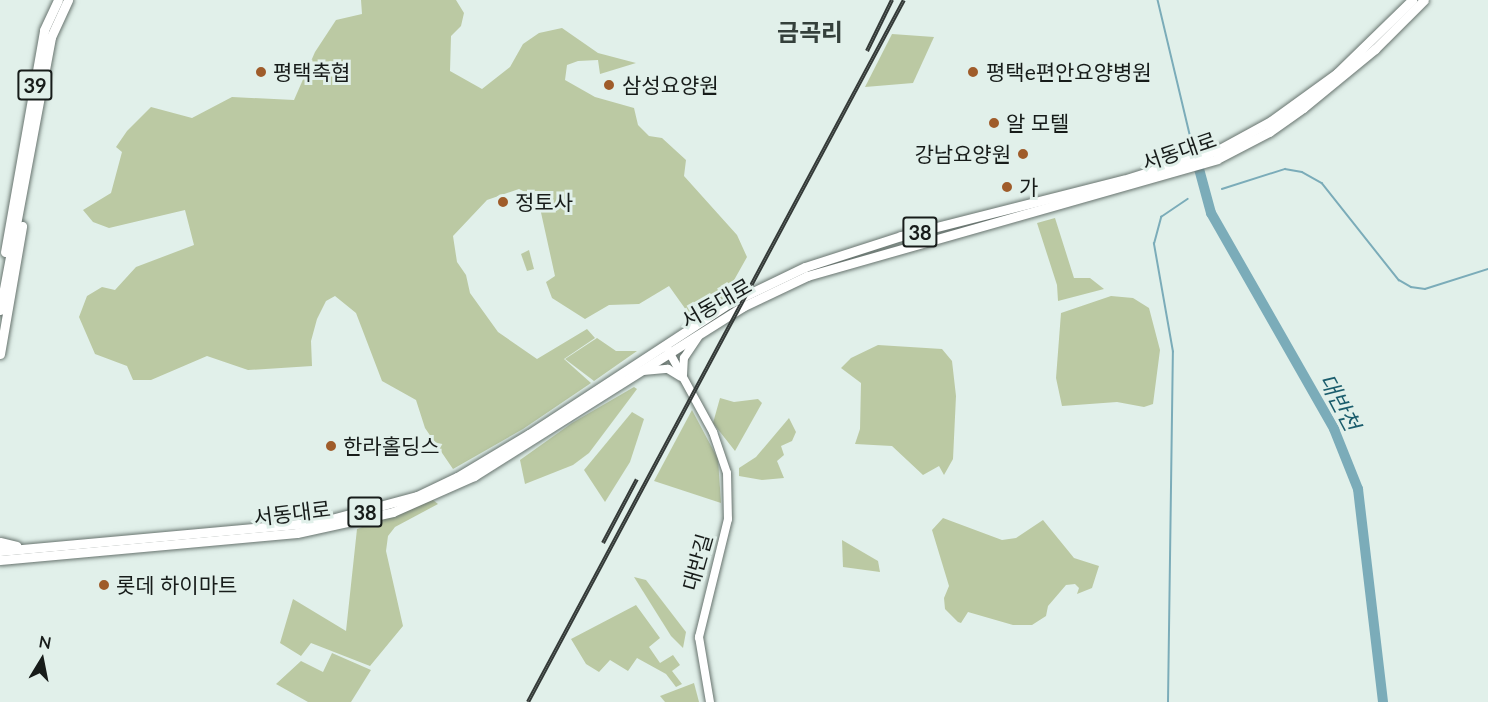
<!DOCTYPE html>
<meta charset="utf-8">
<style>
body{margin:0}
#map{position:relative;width:1488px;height:702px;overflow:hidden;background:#e1f0ea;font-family:Lato,"Noto Sans KR",sans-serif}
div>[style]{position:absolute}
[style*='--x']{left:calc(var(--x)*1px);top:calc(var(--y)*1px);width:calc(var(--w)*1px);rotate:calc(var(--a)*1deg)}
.green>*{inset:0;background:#bbc9a3}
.stream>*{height:1.5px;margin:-0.75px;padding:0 0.75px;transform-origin:0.75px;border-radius:0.75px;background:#7bacb9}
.river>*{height:10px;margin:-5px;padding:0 5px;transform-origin:5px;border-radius:5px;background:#7bacb9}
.roads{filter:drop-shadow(0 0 2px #67736e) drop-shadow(0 0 2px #67736e)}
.secondary>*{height:8px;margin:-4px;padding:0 4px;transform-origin:4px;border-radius:4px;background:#fff}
.primary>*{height:9px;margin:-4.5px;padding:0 4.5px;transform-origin:4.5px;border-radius:4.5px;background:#fff}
.rail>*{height:4px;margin-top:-2px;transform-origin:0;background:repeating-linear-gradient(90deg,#e1f0ea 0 4.5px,#343a38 0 9px);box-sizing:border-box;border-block:2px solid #343a38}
.dots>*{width:16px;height:16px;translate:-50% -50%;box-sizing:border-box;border:3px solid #e1f0ea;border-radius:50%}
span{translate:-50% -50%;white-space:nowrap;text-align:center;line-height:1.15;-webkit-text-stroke:6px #e1f0ea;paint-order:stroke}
.shield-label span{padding:2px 4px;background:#e1f0ea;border:2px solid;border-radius:4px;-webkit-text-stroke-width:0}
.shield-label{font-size:20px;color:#171c1a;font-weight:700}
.poi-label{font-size:21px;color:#171c1a}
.left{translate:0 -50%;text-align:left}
.right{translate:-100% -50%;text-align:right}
.street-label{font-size:21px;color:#171c1a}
.water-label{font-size:22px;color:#1b5d6c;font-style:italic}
.quarter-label{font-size:24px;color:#34403b;font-weight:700}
.north{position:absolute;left:12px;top:630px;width:60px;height:60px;-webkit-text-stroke:4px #e1f0ea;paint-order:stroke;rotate:10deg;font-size:16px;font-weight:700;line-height:24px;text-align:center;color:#171c1a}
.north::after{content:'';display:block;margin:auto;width:21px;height:27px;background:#171c1a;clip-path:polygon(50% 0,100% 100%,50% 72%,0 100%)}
</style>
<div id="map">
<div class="green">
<i style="clip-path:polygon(361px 0,456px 0,464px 13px,461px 26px,451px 36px,450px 71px,482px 89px,510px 67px,523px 44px,539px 33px,562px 28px,598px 53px,636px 63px,600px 74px,598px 60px,578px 61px,567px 65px,565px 80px,595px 97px,634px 108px,638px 125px,649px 136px,662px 138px,686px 160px,684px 176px,737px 235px,747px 257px,724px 298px,689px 314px,669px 286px,639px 304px,609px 305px,585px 319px,552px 298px,546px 282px,555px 276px,540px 208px,531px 195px,519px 189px,487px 200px,453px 236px,457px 262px,466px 275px,470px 293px,498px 332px,537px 359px,587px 329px,595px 338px,564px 359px,591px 383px,523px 429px,453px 469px,425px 428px,416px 400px,382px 381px,356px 313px,335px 296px,326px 301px,317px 319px,311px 341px,312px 366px,248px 370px,207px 356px,151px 380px,133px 380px,127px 366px,95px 354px,79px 317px,87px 296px,102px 287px,115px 290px,136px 267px,194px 245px,185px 210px,109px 228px,93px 222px,83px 210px,111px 193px,122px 152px,116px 147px,127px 131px,151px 107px,192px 118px,232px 97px,294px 100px,315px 52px,336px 20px,362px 14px)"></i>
<i style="clip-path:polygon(892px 34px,934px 37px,913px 83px,865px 87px)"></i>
<i style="clip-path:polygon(1055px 218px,1074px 278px,1090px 278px,1104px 289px,1058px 301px,1057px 285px,1037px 223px)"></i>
<i style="clip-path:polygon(529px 250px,534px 269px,527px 271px,521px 254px)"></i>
<i style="clip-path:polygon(1111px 296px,1133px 298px,1149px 308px,1160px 350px,1153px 404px,1144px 407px,1117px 402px,1062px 406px,1056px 378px,1061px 313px)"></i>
<i style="clip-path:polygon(597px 338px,616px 351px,637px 351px,594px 381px,565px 359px)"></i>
<i style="clip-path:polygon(878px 345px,942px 349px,952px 361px,956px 396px,953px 459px,944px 475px,939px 466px,923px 475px,892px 446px,855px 444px,860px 429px,861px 383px,841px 368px,851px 358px)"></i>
<i style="clip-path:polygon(634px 387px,637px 389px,589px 453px,573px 465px,525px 484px,520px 460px,572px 423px)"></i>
<i style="clip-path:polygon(720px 398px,734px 402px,758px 399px,762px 403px,735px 451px,713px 423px)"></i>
<i style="clip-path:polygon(692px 410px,718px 459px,721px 503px,654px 481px)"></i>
<i style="clip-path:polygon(632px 412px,644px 419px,630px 462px,605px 502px,584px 470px)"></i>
<i style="clip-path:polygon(789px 418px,796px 432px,792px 441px,781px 446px,784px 455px,777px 461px,784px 478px,762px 480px,739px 476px,739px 468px,756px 457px)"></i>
<i style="clip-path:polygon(433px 500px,438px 504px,395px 527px,388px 536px,386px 551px,403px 626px,370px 666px,311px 643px,301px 656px,280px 643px,293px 599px,346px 631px,357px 529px)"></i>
<i style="clip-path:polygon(943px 518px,1002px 540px,1016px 538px,1043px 520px,1074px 558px,1099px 566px,1092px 588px,1077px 594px,1079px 588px,1075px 584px,1066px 585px,1048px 606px,1046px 616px,1032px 625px,1013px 625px,968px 612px,961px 623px,958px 622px,945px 609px,944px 598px,949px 586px,932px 530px)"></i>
<i style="clip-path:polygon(842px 540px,878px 561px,880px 572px,843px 567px)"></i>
<i style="clip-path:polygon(634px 577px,646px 580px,686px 632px,683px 648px,671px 636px)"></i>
<i style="clip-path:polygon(636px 605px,660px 638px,649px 647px,660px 663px,673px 655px,680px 665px,672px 671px,682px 684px,676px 687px,666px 674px,637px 658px,628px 671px,610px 660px,599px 672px,586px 664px,571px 639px)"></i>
<i style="clip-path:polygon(332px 653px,371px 670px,351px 702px,308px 702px,276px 684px,301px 661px,323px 672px)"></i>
<i style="clip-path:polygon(694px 683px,699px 702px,665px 702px,660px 696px)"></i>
</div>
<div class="stream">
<i style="--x:1158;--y:0;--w:147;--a:76.6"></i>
<i style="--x:1222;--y:189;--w:66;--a:-17.6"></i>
<i style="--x:1285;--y:169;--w:17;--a:10"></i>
<i style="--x:1302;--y:172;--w:23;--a:29"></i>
<i style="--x:1322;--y:183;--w:124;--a:51.6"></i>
<i style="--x:1399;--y:280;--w:14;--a:30"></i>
<i style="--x:1411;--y:287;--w:14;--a:8"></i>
<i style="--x:1425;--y:289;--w:66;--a:-17.6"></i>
<i style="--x:1168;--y:702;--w:350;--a:-89.2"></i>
<i style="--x:1173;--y:352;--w:110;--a:-100"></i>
<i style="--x:1154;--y:244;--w:28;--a:-75"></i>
<i style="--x:1161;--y:217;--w:32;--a:-34"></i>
</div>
<div class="river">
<i style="--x:1192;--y:143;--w:73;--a:74.8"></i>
<i style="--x:1211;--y:213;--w:249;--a:60.3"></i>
<i style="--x:1334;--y:429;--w:65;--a:68.2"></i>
<i style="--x:1358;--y:489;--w:214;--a:83.3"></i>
</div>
<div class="roads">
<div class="secondary">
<i style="--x:667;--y:348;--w:96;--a:61.3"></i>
<i style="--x:713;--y:432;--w:43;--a:71.1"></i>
<i style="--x:727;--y:473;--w:46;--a:88.8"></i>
<i style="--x:728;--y:519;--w:122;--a:103.8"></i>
<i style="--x:699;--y:637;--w:66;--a:80.4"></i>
<i style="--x:643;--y:371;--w:25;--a:-5"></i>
<i style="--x:668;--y:369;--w:15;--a:32"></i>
<i style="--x:683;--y:375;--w:17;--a:-87"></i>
<i style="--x:684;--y:358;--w:25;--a:-56"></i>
</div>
<div class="primary">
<i style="--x:5;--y:252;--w:225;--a:-80"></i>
<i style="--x:44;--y:30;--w:33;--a:-65"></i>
<i style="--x:0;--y:310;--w:278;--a:-79.4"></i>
<i style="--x:51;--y:37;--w:41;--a:-65.3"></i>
<i style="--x:0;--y:354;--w:130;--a:-80.2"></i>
<i style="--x:0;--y:542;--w:17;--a:13"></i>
<i style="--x:0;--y:551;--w:321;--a:-5.2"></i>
<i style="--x:320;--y:522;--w:100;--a:-15"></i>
<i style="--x:417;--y:496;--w:44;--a:-25.4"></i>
<i style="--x:457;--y:477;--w:84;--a:-30.8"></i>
<i style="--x:529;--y:434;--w:238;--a:-33.2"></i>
<i style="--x:728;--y:304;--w:85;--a:-25.7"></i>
<i style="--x:805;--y:267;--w:101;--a:-17.9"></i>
<i style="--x:901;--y:236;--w:229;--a:-14.2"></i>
<i style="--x:1123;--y:180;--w:100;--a:-17.5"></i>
<i style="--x:1218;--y:150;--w:60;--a:-28.7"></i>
<i style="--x:1271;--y:121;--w:82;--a:-36"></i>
<i style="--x:1337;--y:73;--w:105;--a:-44.2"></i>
<i style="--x:0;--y:560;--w:298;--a:-5.2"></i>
<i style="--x:297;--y:533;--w:98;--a:-12.3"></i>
<i style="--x:393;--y:512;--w:89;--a:-24"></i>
<i style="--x:474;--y:476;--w:317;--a:-32.2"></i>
<i style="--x:742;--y:307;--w:72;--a:-25.5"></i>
<i style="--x:807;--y:276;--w:426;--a:-15.9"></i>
<i style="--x:1217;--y:159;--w:59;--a:-27.4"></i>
<i style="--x:1269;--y:132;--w:42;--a:-35.2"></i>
<i style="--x:1303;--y:108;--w:93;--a:-39.3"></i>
<i style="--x:1375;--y:49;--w:69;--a:-45"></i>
</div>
</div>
<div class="rail">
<i style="--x:867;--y:51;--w:57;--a:-63.9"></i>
<i style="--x:603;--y:543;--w:72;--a:-62"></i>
<i style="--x:528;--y:702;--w:796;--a:-61.83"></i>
</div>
<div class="dots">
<i style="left:261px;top:72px;background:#9f5c2a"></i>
<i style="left:973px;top:72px;background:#9f5c2a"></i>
<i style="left:609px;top:85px;background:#9f5c2a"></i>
<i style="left:994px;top:123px;background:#9f5c2a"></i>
<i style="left:1023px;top:154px;background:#9f5c2a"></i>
<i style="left:1007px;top:187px;background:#9f5c2a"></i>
<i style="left:503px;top:202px;background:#9f5c2a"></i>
<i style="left:331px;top:446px;background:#9f5c2a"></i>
<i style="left:104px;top:585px;background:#9f5c2a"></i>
</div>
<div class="shield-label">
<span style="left:35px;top:85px">39</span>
<span style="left:920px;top:232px">38</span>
<span style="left:365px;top:512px">38</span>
</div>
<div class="poi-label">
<span class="left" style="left:273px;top:72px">평택축협</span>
<span class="left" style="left:986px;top:72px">평택e편안요양병원</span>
<span class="left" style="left:622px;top:85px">삼성요양원</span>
<span class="left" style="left:1006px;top:123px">알 모텔</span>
<span class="right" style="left:1011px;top:154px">강남요양원</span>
<span class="left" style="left:1019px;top:187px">가</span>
<span class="left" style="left:515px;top:202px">정토사</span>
<span class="left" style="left:343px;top:446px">한라홀딩스</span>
<span class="left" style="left:116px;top:585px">롯데 하이마트</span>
</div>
<div class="street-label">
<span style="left:1179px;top:151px;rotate:-19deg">서동대로</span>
<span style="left:716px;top:303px;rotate:-30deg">서동대로</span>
<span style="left:292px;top:513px;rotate:-7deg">서동대로</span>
<span style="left:697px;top:562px;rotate:-74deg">대반길</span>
</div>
<div class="water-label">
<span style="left:1340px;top:402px;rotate:62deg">대반천</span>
</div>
<div class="quarter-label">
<span style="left:810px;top:32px">금곡리</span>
</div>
<div class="north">N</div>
</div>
